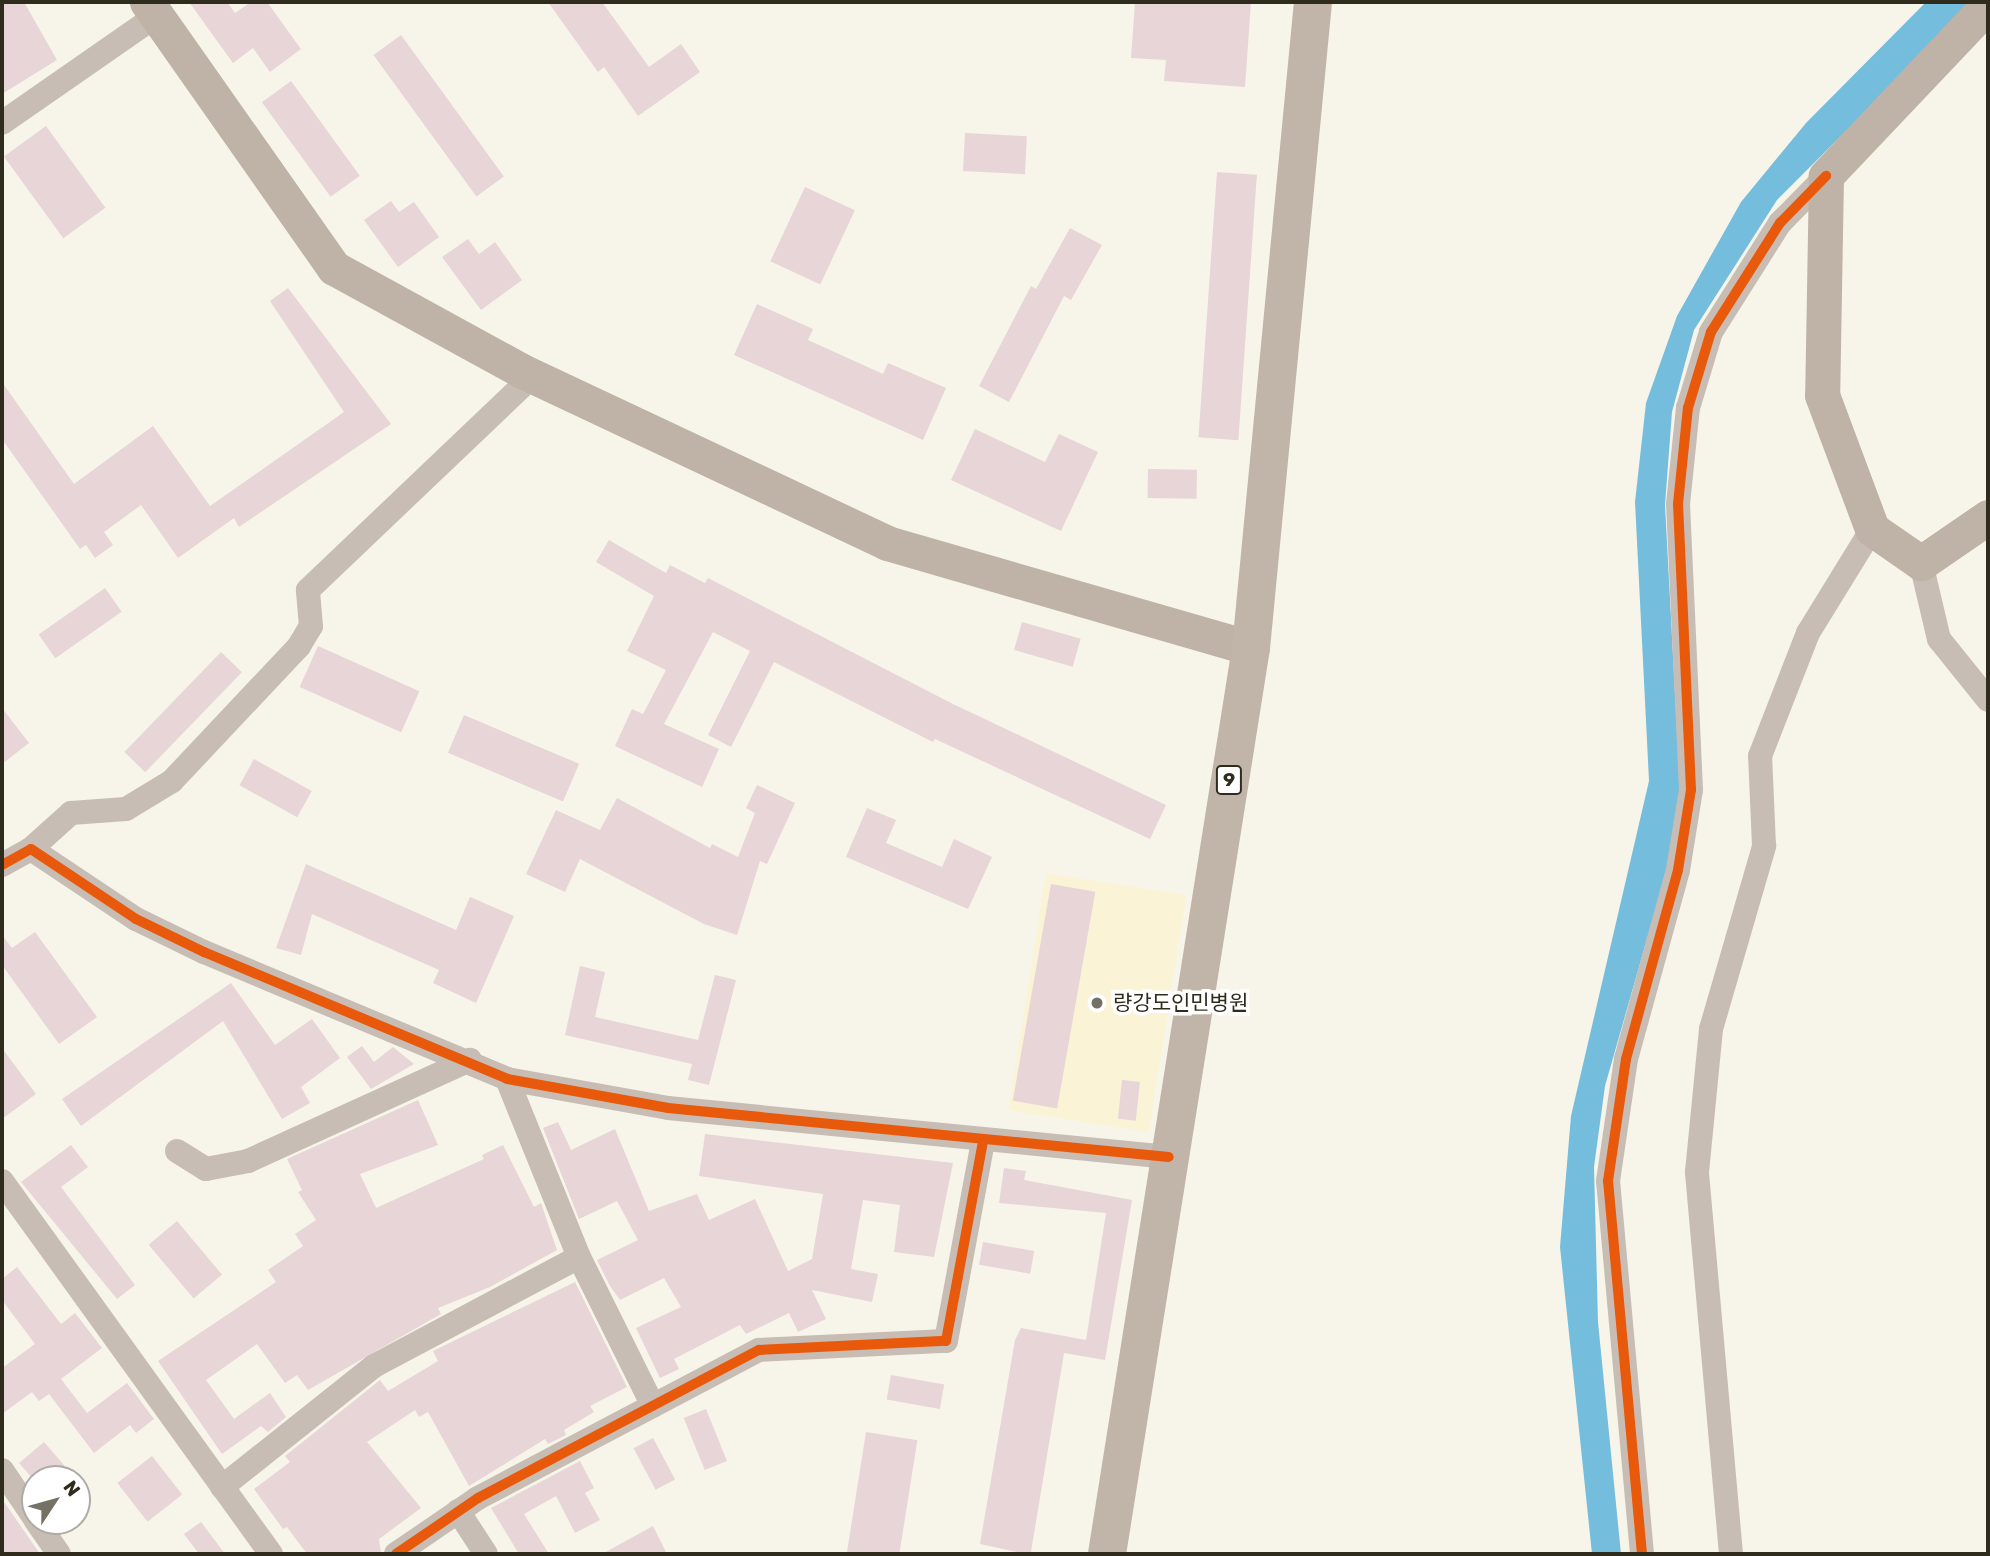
<!DOCTYPE html>
<meta charset="utf-8">
<style>
body{margin:0}
#map{position:relative;width:1990px;height:1556px;overflow:hidden;background:#f7f5e9;font-family:Rubik,"Noto Sans KR",sans-serif}
div>[style]{position:absolute}
[style*='--x']{left:calc(var(--x)*1px);top:calc(var(--y)*1px);width:calc(var(--w)*1px);rotate:calc(var(--a)*1deg)}
.built>*{inset:0;background:#faf3d6;transform-origin:0 0}
.water>*{inset:0;background:#75bddd}
.building>*{inset:0;background:#e7d5d8;transform-origin:0 0}
.street>*{height:24px;margin:-12px;padding:0 12px;transform-origin:12px;border-radius:12px;background:#c8bdb4}
.secondary>*{height:35px;margin:-17.5px;padding:0 17.5px;transform-origin:17.5px;border-radius:17.5px;background:#bfb2a7}
.primary>*{height:38px;margin:-19px;padding:0 19px;transform-origin:19px;border-radius:19px;background:#c1b4a8}
.cycleway>*{height:10px;margin:-5px;padding:0 5px;transform-origin:5px;border-radius:5px;background:#e8590c}
.dots>*{width:19px;height:19px;translate:-50% -50%;box-sizing:border-box;border:4px solid #fff;border-radius:50%}
span{translate:-50% -50%;white-space:nowrap;text-align:center;line-height:1.15;-webkit-text-stroke:7px #fff;paint-order:stroke}
.shield-label span{padding:2px 5px;background:#fff;border:2px solid;border-radius:5px;-webkit-text-stroke-width:0}
.shield-label{font-size:19px;color:#2f2c1e;font-weight:700}
.poi-label{font-size:21px;color:#2f2c1e}
.left{translate:0 -50%;text-align:left}
.frame{position:absolute;inset:0;border:4px solid #2f2c1e;pointer-events:none}
.north{position:absolute;left:21px;top:1465px;width:70px;height:70px;box-sizing:border-box;background:#fff;border:2px solid #acaba5;border-radius:50%;rotate:54deg;font-size:19px;font-weight:700;line-height:28px;text-align:center;color:#2f2c1e}
.north::after{content:'';display:block;margin:auto;width:24px;height:32px;background:#757265;clip-path:polygon(50% 0,100% 100%,50% 72%,0 100%)}
</style>
<div id="map">
<div class="built">
<i style="left:1046px;top:873px;width:142px;height:240px;rotate:9deg"></i>
</div>
<div class="water">
<i style="clip-path:polygon(1926px 2px,1975px 2px,1777px 200px,1694px 330px,1672px 412px,1665px 505px,1680px 787px,1667px 869px,1605px 1086px,1594px 1167px,1598px 1322px,1621px 1554px,1592px 1554px,1560px 1247px,1571px 1116px,1649px 781px,1635px 502px,1646px 403px,1677px 316px,1741px 202px,1806px 123px)"></i>
</div>
<div class="building">
<i style="clip-path:polygon(2px 2px,24px 2px,57px 60px,2px 94px)"></i>
<i style="clip-path:polygon(189px 2px,227px 2px,235px 13px,251px 2px,267px 2px,301px 49px,270px 72px,253px 48px,233px 63px)"></i>
<i style="clip-path:polygon(548px 2px,602px 2px,649px 67px,681px 44px,700px 72px,638px 116px,604px 67px,598px 72px)"></i>
<i style="clip-path:polygon(1135px 2px,1251px 2px,1245px 87px,1164px 81px,1166px 60px,1131px 58px)"></i>
<i style="left:401px;top:35px;width:175px;height:34px;rotate:54deg"></i>
<i style="left:291px;top:81px;width:117px;height:36px;rotate:54deg"></i>
<i style="left:46px;top:126px;width:101px;height:52px;rotate:54deg"></i>
<i style="left:965px;top:133px;width:62px;height:38px;rotate:3deg"></i>
<i style="left:1217px;top:172px;width:40px;height:266px;rotate:4deg"></i>
<i style="left:805px;top:187px;width:55px;height:82px;rotate:25deg"></i>
<i style="clip-path:polygon(391px 201px,399px 212px,414px 202px,439px 237px,398px 267px,364px 220px)"></i>
<i style="clip-path:polygon(1070px 228px,1102px 245px,1071px 300px,1064px 296px,1009px 402px,979px 386px,1031px 286px,1036px 289px)"></i>
<i style="clip-path:polygon(468px 239px,479px 254px,495px 242px,522px 280px,481px 310px,442px 257px)"></i>
<i style="clip-path:polygon(288px 288px,391px 424px,239px 527px,234px 518px,178px 558px,141px 505px,104px 532px,113px 545px,95px 558px,86px 545px,80px 549px,2px 439px,2px 382px,74px 484px,153px 426px,210px 506px,344px 412px,270px 301px)"></i>
<i style="clip-path:polygon(757px 304px,813px 329px,808px 340px,883px 374px,888px 363px,946px 388px,923px 440px,734px 355px)"></i>
<i style="clip-path:polygon(975px 429px,1045px 462px,1059px 434px,1098px 452px,1061px 531px,951px 480px)"></i>
<i style="left:1148px;top:469px;width:49px;height:29px;rotate:1deg"></i>
<i style="clip-path:polygon(609px 540px,666px 573px,670px 565px,705px 583px,708px 578px,953px 704px,1166px 805px,1150px 839px,935px 739px,933px 742px,774px 662px,731px 747px,708px 735px,750px 651px,713px 632px,664px 724px,719px 749px,702px 787px,615px 746px,632px 709px,643px 714px,666px 670px,627px 651px,654px 596px,596px 562px)"></i>
<i style="left:105px;top:588px;width:29px;height:81px;rotate:55deg"></i>
<i style="left:1022px;top:622px;width:61px;height:29px;rotate:16deg"></i>
<i style="left:318px;top:646px;width:111px;height:45px;rotate:24deg"></i>
<i style="left:221px;top:652px;width:29px;height:139px;rotate:44deg"></i>
<i style="clip-path:polygon(2px 708px,29px 743px,2px 764px)"></i>
<i style="left:464px;top:715px;width:125px;height:41px;rotate:23deg"></i>
<i style="left:254px;top:759px;width:66px;height:30px;rotate:29deg"></i>
<i style="clip-path:polygon(757px 785px,795px 803px,767px 864px,760px 861px,737px 935px,704px 924px,580px 859px,565px 892px,526px 874px,556px 810px,600px 830px,617px 798px,710px 848px,712px 844px,738px 857px,755px 813px,746px 808px)"></i>
<i style="clip-path:polygon(867px 808px,896px 820px,886px 843px,942px 867px,954px 839px,992px 857px,968px 909px,846px 857px)"></i>
<i style="clip-path:polygon(306px 864px,456px 930px,470px 897px,514px 916px,476px 1003px,433px 983px,439px 970px,312px 914px,301px 955px,276px 948px)"></i>
<i style="left:1051px;top:884px;width:45px;height:220px;rotate:10deg"></i>
<i style="clip-path:polygon(35px 932px,97px 1017px,59px 1044px,2px 965px,2px 935px,12px 948px)"></i>
<i style="clip-path:polygon(580px 966px,605px 972px,595px 1017px,698px 1040px,715px 975px,736px 980px,709px 1085px,688px 1080px,692px 1064px,565px 1035px)"></i>
<i style="clip-path:polygon(231px 983px,275px 1045px,312px 1019px,340px 1058px,301px 1087px,310px 1103px,282px 1119px,223px 1021px,81px 1126px,62px 1099px)"></i>
<i style="clip-path:polygon(362px 1046px,374px 1062px,393px 1047px,414px 1064px,371px 1089px,347px 1057px)"></i>
<i style="clip-path:polygon(2px 1048px,36px 1094px,2px 1119px)"></i>
<i style="left:1122px;top:1080px;width:18px;height:39px;rotate:6deg"></i>
<i style="clip-path:polygon(418px 1100px,438px 1145px,360px 1174px,376px 1208px,484px 1159px,482px 1155px,503px 1145px,534px 1207px,541px 1203px,557px 1250px,490px 1287px,438px 1308px,441px 1314px,308px 1390px,297px 1375px,285px 1383px,257px 1344px,206px 1380px,234px 1419px,270px 1393px,286px 1417px,268px 1432px,261px 1426px,222px 1454px,158px 1361px,276px 1282px,268px 1270px,303px 1246px,295px 1234px,316px 1220px,298px 1192px,302px 1190px,287px 1159px)"></i>
<i style="clip-path:polygon(558px 1122px,571px 1150px,615px 1129px,649px 1211px,697px 1194px,709px 1220px,755px 1199px,788px 1271px,812px 1259px,823px 1194px,699px 1176px,705px 1134px,953px 1163px,934px 1257px,894px 1252px,900px 1205px,863px 1200px,851px 1269px,878px 1274px,872px 1302px,812px 1290px,826px 1319px,798px 1332px,789px 1313px,746px 1334px,740px 1325px,674px 1359px,679px 1369px,660px 1378px,636px 1328px,681px 1307px,664px 1278px,620px 1300px,610px 1286px,597px 1260px,638px 1240px,617px 1201px,579px 1219px,543px 1128px)"></i>
<i style="clip-path:polygon(71px 1145px,88px 1167px,61px 1187px,135px 1285px,117px 1299px,21px 1182px)"></i>
<i style="clip-path:polygon(1004px 1168px,1026px 1171px,1024px 1180px,1132px 1200px,1105px 1360px,1064px 1353px,1031px 1552px,1026px 1554px,980px 1544px,1015px 1340px,1021px 1328px,1086px 1340px,1106px 1213px,999px 1203px)"></i>
<i style="left:177px;top:1221px;width:70px;height:37px;rotate:50deg"></i>
<i style="left:983px;top:1242px;width:52px;height:23px;rotate:10deg"></i>
<i style="clip-path:polygon(17px 1267px,61px 1324px,75px 1313px,102px 1348px,61px 1379px,87px 1413px,127px 1383px,154px 1419px,136px 1433px,130px 1425px,94px 1453px,49px 1394px,39px 1401px,32px 1392px,2px 1414px,2px 1368px,35px 1344px,2px 1300px,2px 1279px)"></i>
<i style="clip-path:polygon(575px 1282px,627px 1387px,590px 1406px,594px 1412px,564px 1430px,566px 1435px,548px 1444px,545px 1439px,469px 1486px,428px 1412px,419px 1417px,415px 1410px,367px 1442px,421px 1508px,379px 1539px,381px 1554px,307px 1554px,287px 1527px,283px 1529px,254px 1489px,290px 1462px,285px 1456px,380px 1380px,388px 1391px,438px 1361px,433px 1351px)"></i>
<i style="left:891px;top:1375px;width:54px;height:25px;rotate:10deg"></i>
<i style="left:706px;top:1409px;width:56px;height:24px;rotate:68deg"></i>
<i style="left:866px;top:1432px;width:52px;height:124px;rotate:9deg"></i>
<i style="left:653px;top:1438px;width:47px;height:22px;rotate:62deg"></i>
<i style="clip-path:polygon(44px 1442px,76px 1479px,33px 1479px,19px 1463px)"></i>
<i style="left:152px;top:1456px;width:49px;height:44px;rotate:52deg"></i>
<i style="clip-path:polygon(580px 1461px,594px 1488px,585px 1493px,600px 1520px,575px 1533px,556px 1496px,524px 1514px,549px 1554px,519px 1554px,491px 1508px)"></i>
<i style="clip-path:polygon(2px 1499px,40px 1554px,2px 1554px)"></i>
<i style="clip-path:polygon(201px 1522px,225px 1554px,199px 1554px,184px 1534px)"></i>
<i style="clip-path:polygon(653px 1526px,667px 1554px,602px 1554px)"></i>
</div>
<div class="street">
<i style="--x:2;--y:123;--w:188;--a:-34.8"></i>
<i style="--x:1921;--y:563;--w:78;--a:76.7"></i>
<i style="--x:1939;--y:639;--w:78;--a:51.2"></i>
<i style="--x:31;--y:849;--w:54;--a:-42"></i>
<i style="--x:71;--y:813;--w:55;--a:-4.2"></i>
<i style="--x:126;--y:809;--w:54;--a:-31.3"></i>
<i style="--x:172;--y:781;--w:185;--a:-46.7"></i>
<i style="--x:299;--y:646;--w:23;--a:-59"></i>
<i style="--x:311;--y:626;--w:36;--a:-95"></i>
<i style="--x:308;--y:590;--w:311;--a:-43.6"></i>
<i style="--x:2;--y:865;--w:33;--a:-29"></i>
<i style="--x:31;--y:849;--w:126;--a:33.7"></i>
<i style="--x:136;--y:919;--w:76;--a:25.9"></i>
<i style="--x:204;--y:952;--w:329;--a:22.7"></i>
<i style="--x:507;--y:1079;--w:164;--a:10.2"></i>
<i style="--x:668;--y:1108;--w:503;--a:5.59"></i>
<i style="--x:507;--y:1079;--w:192;--a:68"></i>
<i style="--x:579;--y:1257;--w:166;--a:63.6"></i>
<i style="--x:177;--y:1151;--w:34;--a:32"></i>
<i style="--x:206;--y:1169;--w:43;--a:-10.8"></i>
<i style="--x:248;--y:1161;--w:244;--a:-24.5"></i>
<i style="--x:2;--y:1181;--w:460;--a:54.2"></i>
<i style="--x:2;--y:1470;--w:59;--a:56"></i>
<i style="--x:222;--y:1487;--w:194;--a:-38.5"></i>
<i style="--x:374;--y:1366;--w:232;--a:-28"></i>
<i style="--x:458;--y:1511;--w:51;--a:56.9"></i>
<i style="--x:36;--y:1521;--w:40;--a:55.1"></i>
<i style="--x:396;--y:1554;--w:99;--a:-34.3"></i>
<i style="--x:478;--y:1498;--w:318;--a:-27.8"></i>
<i style="--x:759;--y:1350;--w:187;--a:-2.8"></i>
<i style="--x:946;--y:1341;--w:202;--a:-79.5"></i>
<i style="--x:1642;--y:1554;--w:375;--a:-95.2"></i>
<i style="--x:1608;--y:1181;--w:123;--a:-81.6"></i>
<i style="--x:1626;--y:1059;--w:196;--a:-74.6"></i>
<i style="--x:1678;--y:870;--w:81;--a:-80.8"></i>
<i style="--x:1691;--y:790;--w:286;--a:-92.6"></i>
<i style="--x:1678;--y:504;--w:97;--a:-84.1"></i>
<i style="--x:1688;--y:408;--w:79;--a:-73.2"></i>
<i style="--x:1711;--y:332;--w:129;--a:-57.7"></i>
<i style="--x:1780;--y:223;--w:66;--a:-45.6"></i>
<i style="--x:1731;--y:1554;--w:384;--a:-95.1"></i>
<i style="--x:1697;--y:1172;--w:144;--a:-84.4"></i>
<i style="--x:1711;--y:1029;--w:191;--a:-73.8"></i>
<i style="--x:1764;--y:846;--w:90;--a:-92.5"></i>
<i style="--x:1760;--y:756;--w:132;--a:-68.7"></i>
<i style="--x:1808;--y:633;--w:122;--a:-58.4"></i>
</div>
<div class="secondary">
<i style="--x:147;--y:2;--w:325;--a:54.9"></i>
<i style="--x:334;--y:268;--w:214;--a:28.7"></i>
<i style="--x:522;--y:371;--w:403;--a:25.2"></i>
<i style="--x:887;--y:543;--w:379;--a:16.1"></i>
<i style="--x:1988;--y:5;--w:236;--a:133.5"></i>
<i style="--x:1826;--y:176;--w:219;--a:91"></i>
<i style="--x:1822;--y:395;--w:143;--a:69.5"></i>
<i style="--x:1872;--y:529;--w:60;--a:34.8"></i>
<i style="--x:1921;--y:563;--w:81;--a:-34.5"></i>
</div>
<div class="primary">
<i style="--x:1107;--y:1554;--w:917;--a:-80.97"></i>
<i style="--x:1251;--y:648;--w:649;--a:-84.52"></i>
</div>
<div class="cycleway">
<i style="--x:2;--y:865;--w:33;--a:-29"></i>
<i style="--x:31;--y:849;--w:126;--a:33.7"></i>
<i style="--x:136;--y:919;--w:76;--a:25.9"></i>
<i style="--x:204;--y:952;--w:329;--a:22.7"></i>
<i style="--x:507;--y:1079;--w:164;--a:10.2"></i>
<i style="--x:668;--y:1108;--w:503;--a:5.59"></i>
<i style="--x:396;--y:1554;--w:99;--a:-34.3"></i>
<i style="--x:478;--y:1498;--w:318;--a:-27.8"></i>
<i style="--x:759;--y:1350;--w:187;--a:-2.8"></i>
<i style="--x:946;--y:1341;--w:202;--a:-79.5"></i>
<i style="--x:1642;--y:1554;--w:375;--a:-95.2"></i>
<i style="--x:1608;--y:1181;--w:123;--a:-81.6"></i>
<i style="--x:1626;--y:1059;--w:196;--a:-74.6"></i>
<i style="--x:1678;--y:870;--w:81;--a:-80.8"></i>
<i style="--x:1691;--y:790;--w:286;--a:-92.6"></i>
<i style="--x:1678;--y:504;--w:97;--a:-84.1"></i>
<i style="--x:1688;--y:408;--w:79;--a:-73.2"></i>
<i style="--x:1711;--y:332;--w:129;--a:-57.7"></i>
<i style="--x:1780;--y:223;--w:66;--a:-45.6"></i>
</div>
<div class="dots">
<i style="left:1097px;top:1003px;background:#757265"></i>
</div>
<div class="shield-label">
<span style="left:1229px;top:780px">9</span>
</div>
<div class="poi-label">
<span class="left" style="left:1113px;top:1003px">량강도인민병원</span>
</div>
<div class="frame"></div>
<div class="north">N</div>
</div>
